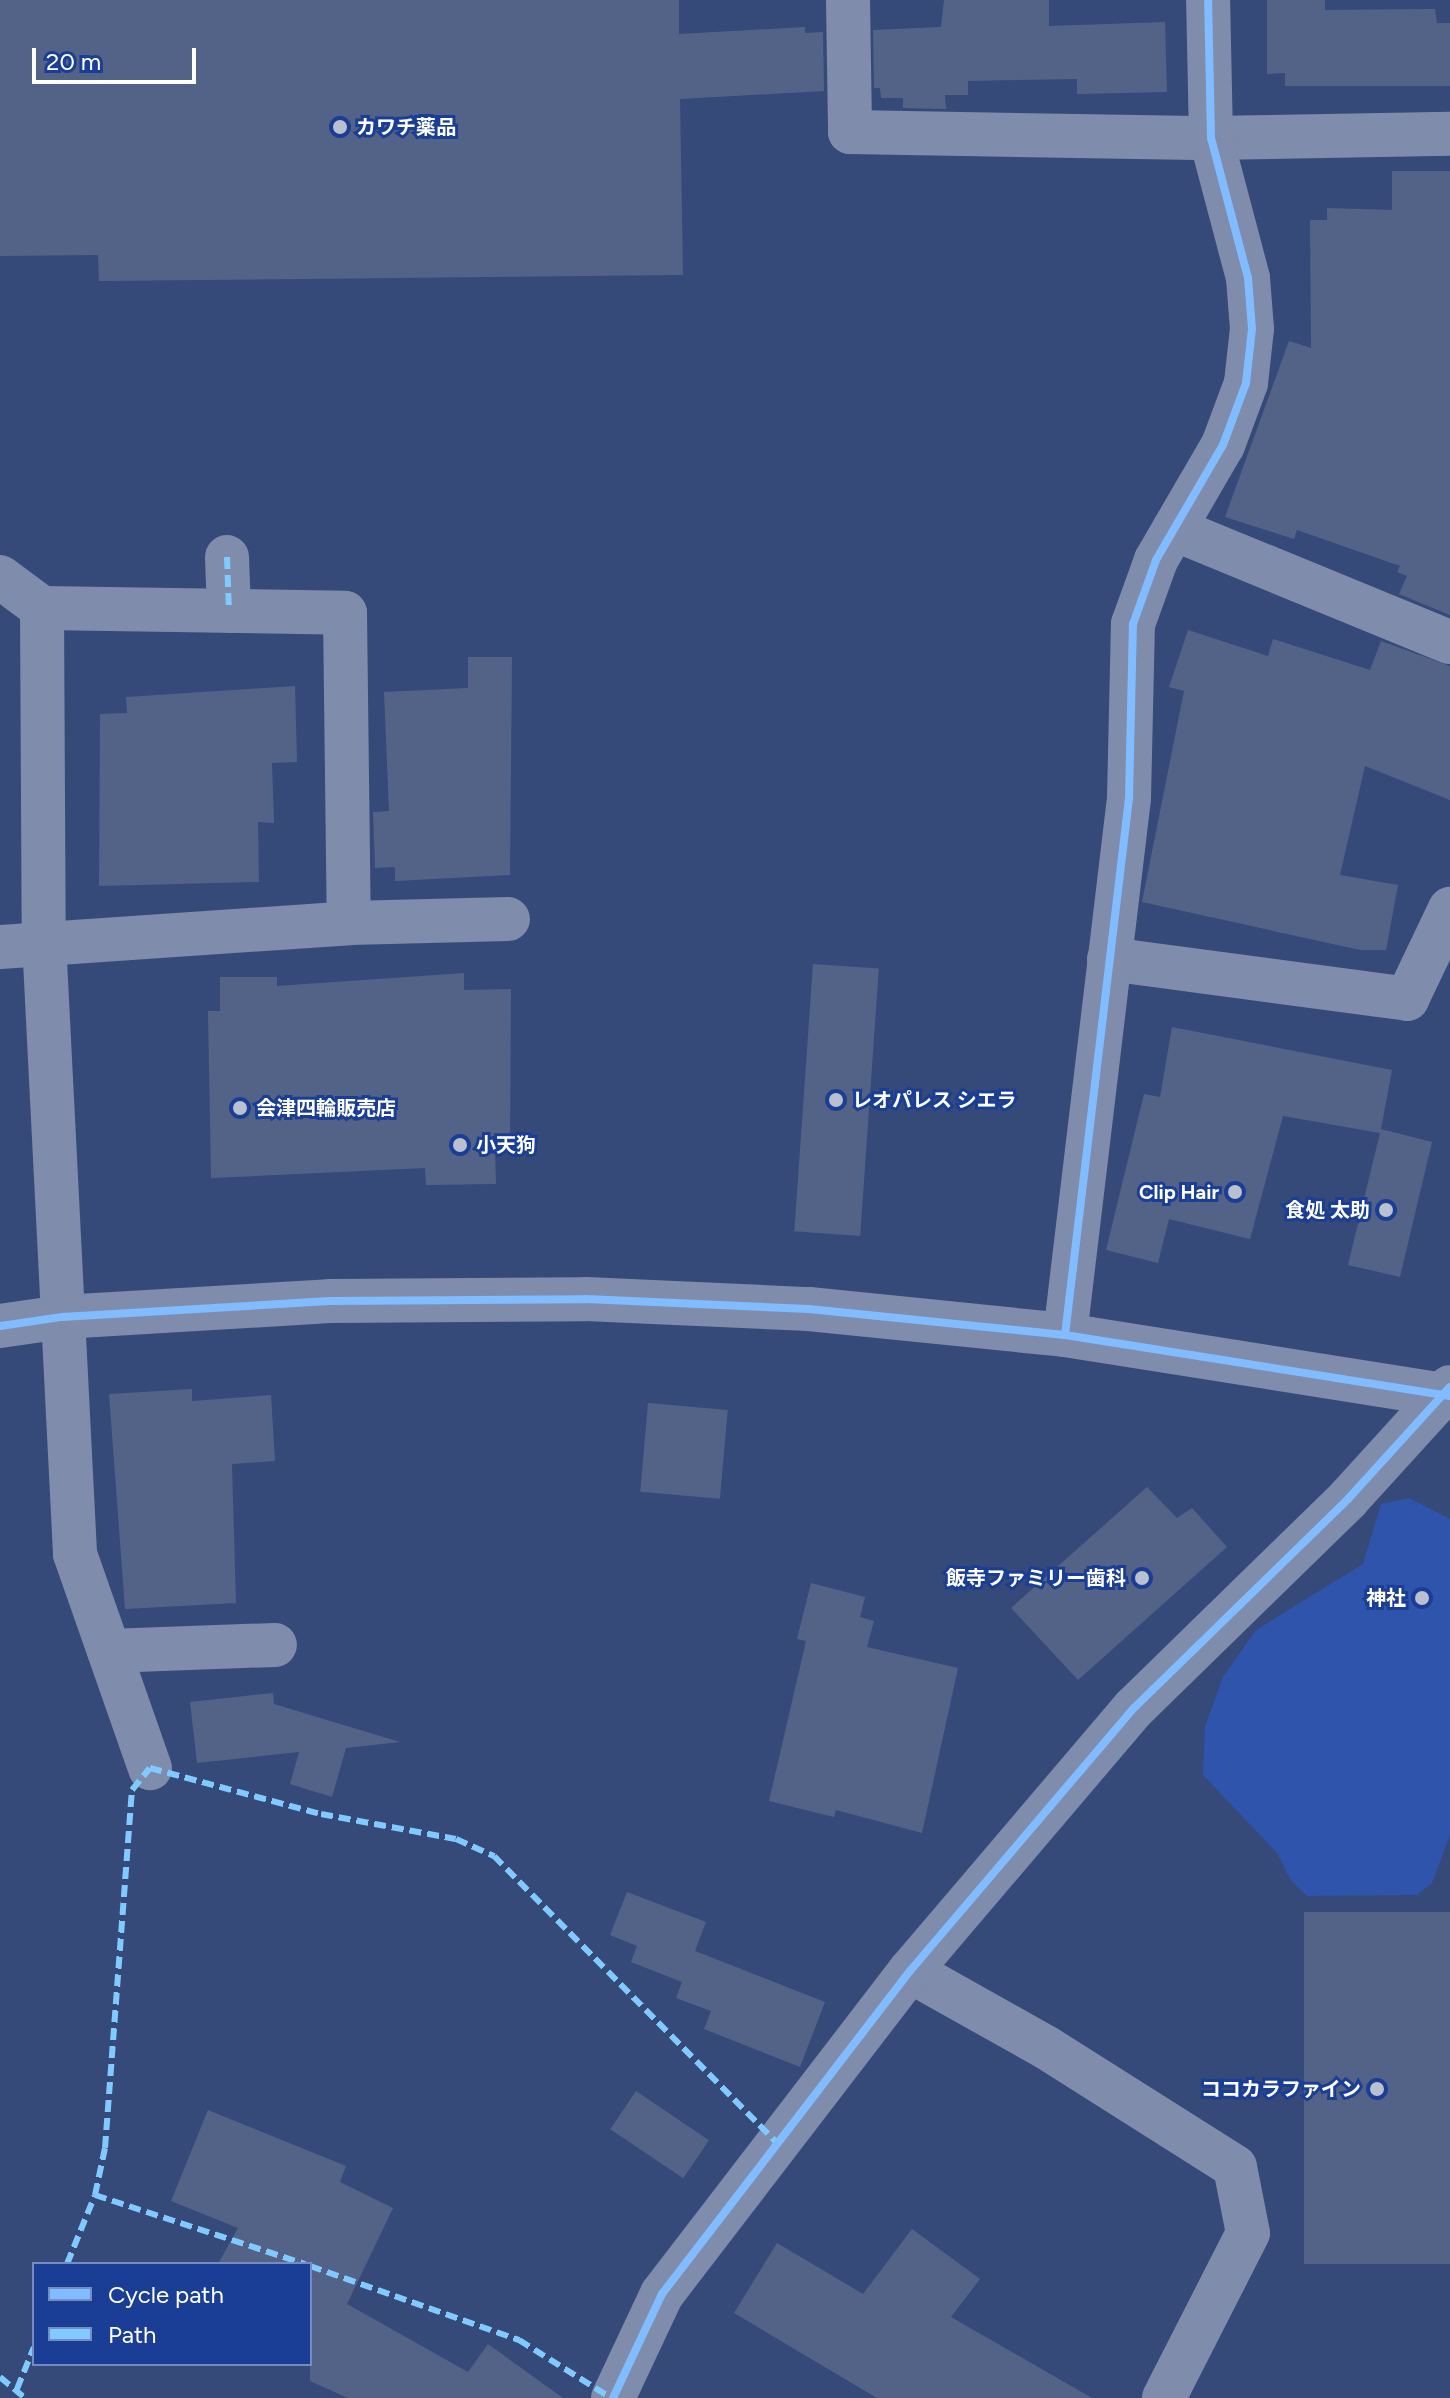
<!DOCTYPE html>
<meta charset="utf-8">
<style>
body{margin:0}
#map{position:relative;width:1450px;height:2398px;overflow:hidden;background:#364a79;font-family:Figtree,"Noto Sans JP",sans-serif}
div>[style]{position:absolute}
[style*='--x']{left:calc(var(--x)*1px);top:calc(var(--y)*1px);width:calc(var(--w)*1px);rotate:calc(var(--a)*1deg)}
.green>*{inset:0;background:#2e54ab}
.building>*{inset:0;background:#536388;transform-origin:0 0}
.pedestrian>*{height:44px;margin:-22px;padding:0 22px;transform-origin:22px;border-radius:22px;background:#7f8cab}
.minor>*{height:44px;margin:-22px;padding:0 22px;transform-origin:22px;border-radius:22px;background:#7f8cab}
.tertiary>*{height:44px;margin:-22px;padding:0 22px;transform-origin:22px;border-radius:22px;background:#7f8cab}
.quiet>*{height:6px;margin-top:-3px;transform-origin:0;background:repeating-linear-gradient(90deg,#80caff 0 12px,transparent 0 18px)}
.cycleway>*{height:8px;margin:-4px;padding:0 4px;transform-origin:4px;border-radius:4px;background:#80bcff}
.dots>*{width:22px;height:22px;translate:-50% -50%;box-sizing:border-box;border:4px solid #1a3e95;border-radius:50%}
span{translate:-50% -50%;white-space:nowrap;text-align:center;line-height:1.15;-webkit-text-stroke:6px #1a3e95;paint-order:stroke}
.poi-label{font-size:20px;color:#fff;font-weight:700}
.left{translate:0 -50%;text-align:left}
.right{translate:-100% -50%;text-align:right}
.legend{position:absolute;left:32px;top:2262px;width:280px;height:104px;box-sizing:border-box;background:#1a3e95;border:2px solid #768bbf;margin:0;padding:10px 14px;list-style:none;font-size:24px;color:#fff}
.legend li{display:flex;align-items:center;gap:16px;height:40px}
.legend b{width:40px;border:2px solid #768bbf}
.scale{position:absolute;left:32px;top:48px;width:164px;height:36px;box-sizing:border-box;border:4px solid #fff;border-top:0;padding-left:10px;font-size:24px;line-height:28px;white-space:nowrap;color:#fff;-webkit-text-stroke:6px #1a3e95;paint-order:stroke}
</style>
<div id="map">
<div class="green">
<i style="clip-path:polygon(1409px 1498px,1450px 1519px,1450px 1835px,1432px 1883px,1417px 1895px,1307px 1896px,1290px 1879px,1277px 1853px,1203px 1775px,1205px 1726px,1223px 1677px,1256px 1630px,1363px 1564px,1381px 1504px)"></i>
</div>
<div class="building">
<i style="clip-path:polygon(0 0,679px 0,679px 34px,805px 27px,805px 33px,823px 32px,824px 91px,680px 99px,683px 275px,99px 281px,98px 255px,0 256px)"></i>
<i style="clip-path:polygon(944px 0,1049px 0,1049px 26px,1165px 22px,1167px 92px,1077px 94px,1077px 79px,968px 81px,968px 95px,945px 95px,946px 109px,903px 108px,903px 98px,881px 98px,880px 88px,874px 88px,873px 30px,941px 27px)"></i>
<i style="clip-path:polygon(1267px 0,1325px 0,1325px 10px,1435px 9px,1437px 23px,1450px 23px,1450px 86px,1285px 86px,1285px 73px,1267px 74px)"></i>
<i style="clip-path:polygon(1392px 171px,1450px 171px,1450px 615px,1399px 594px,1407px 576px,1397px 572px,1400px 566px,1297px 530px,1294px 539px,1225px 517px,1289px 341px,1311px 348px,1310px 220px,1327px 220px,1327px 208px,1392px 210px)"></i>
<i style="clip-path:polygon(1188px 630px,1268px 656px,1273px 639px,1370px 670px,1381px 641px,1450px 666px,1450px 800px,1365px 766px,1340px 875px,1398px 885px,1386px 950px,1360px 950px,1142px 902px,1184px 691px,1169px 687px)"></i>
<i style="clip-path:polygon(468px 657px,512px 657px,510px 875px,395px 881px,395px 867px,375px 868px,373px 812px,389px 811px,384px 692px,468px 688px)"></i>
<i style="clip-path:polygon(295px 686px,297px 762px,272px 763px,274px 823px,258px 822px,259px 882px,99px 886px,100px 714px,127px 713px,126px 697px)"></i>
<i style="left:813px;top:964px;width:66px;height:268px;rotate:4deg"></i>
<i style="clip-path:polygon(464px 973px,464px 990px,511px 989px,510px 1149px,495px 1150px,496px 1184px,426px 1185px,425px 1168px,211px 1178px,208px 1011px,220px 1011px,220px 977px,277px 977px,277px 986px)"></i>
<i style="clip-path:polygon(1172px 1027px,1392px 1070px,1381px 1129px,1432px 1142px,1400px 1277px,1348px 1265px,1380px 1133px,1283px 1116px,1250px 1239px,1169px 1219px,1158px 1263px,1106px 1250px,1144px 1094px,1160px 1097px)"></i>
<i style="clip-path:polygon(192px 1389px,192px 1401px,271px 1395px,275px 1461px,232px 1464px,236px 1603px,125px 1609px,109px 1394px)"></i>
<i style="left:648px;top:1403px;width:80px;height:89px;rotate:5deg"></i>
<i style="clip-path:polygon(1147px 1487px,1177px 1518px,1192px 1508px,1227px 1547px,1078px 1680px,1011px 1608px)"></i>
<i style="clip-path:polygon(811px 1583px,865px 1597px,860px 1617px,874px 1621px,867px 1647px,958px 1668px,922px 1833px,836px 1810px,834px 1817px,769px 1801px,806px 1641px,797px 1639px)"></i>
<i style="clip-path:polygon(273px 1693px,274px 1704px,400px 1742px,346px 1748px,332px 1797px,290px 1784px,299px 1752px,197px 1763px,190px 1702px)"></i>
<i style="clip-path:polygon(627px 1892px,706px 1922px,695px 1951px,825px 2002px,800px 2067px,704px 2029px,711px 2011px,676px 1998px,682px 1982px,631px 1962px,637px 1946px,610px 1935px)"></i>
<i style="left:1304px;top:1912px;width:146px;height:352px"></i>
<i style="left:636px;top:2091px;width:88px;height:46px;rotate:34deg"></i>
<i style="clip-path:polygon(208px 2110px,346px 2166px,340px 2182px,393px 2208px,347px 2304px,468px 2372px,488px 2344px,563px 2398px,348px 2398px,310px 2381px,310px 2264px,218px 2264px,238px 2228px,171px 2201px)"></i>
<i style="clip-path:polygon(912px 2229px,980px 2279px,951px 2317px,1092px 2398px,877px 2398px,734px 2313px,777px 2243px,863px 2294px)"></i>
</div>
<div class="pedestrian">
<i style="--x:227;--y:557;--w:54;--a:87.9"></i>
</div>
<div class="minor">
<i style="--x:848;--y:0;--w:132;--a:89.1"></i>
<i style="--x:850;--y:132;--w:361;--a:1"></i>
<i style="--x:1211;--y:138;--w:239;--a:-1"></i>
<i style="--x:1174;--y:529;--w:298;--a:22.3"></i>
<i style="--x:0;--y:577;--w:52;--a:36.4"></i>
<i style="--x:42;--y:608;--w:303;--a:0.9"></i>
<i style="--x:345;--y:613;--w:310;--a:89.3"></i>
<i style="--x:42;--y:608;--w:333;--a:89.7"></i>
<i style="--x:44;--y:941;--w:614;--a:87.1"></i>
<i style="--x:75;--y:1554;--w:227;--a:70.7"></i>
<i style="--x:0;--y:947;--w:350;--a:-3.9"></i>
<i style="--x:349;--y:923;--w:159;--a:-1.4"></i>
<i style="--x:1109;--y:959;--w:301;--a:7.6"></i>
<i style="--x:1407;--y:999;--w:100;--a:-64.5"></i>
<i style="--x:1065;--y:1335;--w:541;--a:-83.2"></i>
<i style="--x:1129;--y:798;--w:174;--a:-88.7"></i>
<i style="--x:1133;--y:624;--w:68;--a:-70.2"></i>
<i style="--x:1156;--y:560;--w:133;--a:-59.8"></i>
<i style="--x:1223;--y:445;--w:66;--a:-69.6"></i>
<i style="--x:1246;--y:383;--w:54;--a:-83.7"></i>
<i style="--x:1252;--y:329;--w:51;--a:-94.5"></i>
<i style="--x:1248;--y:278;--w:145;--a:-104.8"></i>
<i style="--x:1211;--y:138;--w:138;--a:-91.2"></i>
<i style="--x:109;--y:1651;--w:166;--a:-2.1"></i>
<i style="--x:910;--y:1971;--w:157;--a:29.3"></i>
<i style="--x:1047;--y:2048;--w:222;--a:32.3"></i>
<i style="--x:1235;--y:2167;--w:67;--a:78.9"></i>
<i style="--x:1248;--y:2233;--w:185;--a:117"></i>
<i style="--x:613;--y:2398;--w:115;--a:-64.8"></i>
<i style="--x:662;--y:2294;--w:407;--a:-52.5"></i>
<i style="--x:910;--y:1971;--w:345;--a:-49.6"></i>
<i style="--x:1134;--y:1708;--w:299;--a:-44.3"></i>
<i style="--x:1348;--y:1499;--w:151;--a:-47.7"></i>
</div>
<div class="tertiary">
<i style="--x:0;--y:1326;--w:63;--a:-8.3"></i>
<i style="--x:62;--y:1317;--w:268;--a:-3.4"></i>
<i style="--x:330;--y:1301;--w:256;--a:-0.4"></i>
<i style="--x:586;--y:1299;--w:223;--a:2.6"></i>
<i style="--x:809;--y:1309;--w:257;--a:5.8"></i>
<i style="--x:1065;--y:1335;--w:390;--a:9"></i>
</div>
<div class="quiet">
<i style="--x:227;--y:557;--w:54;--a:87.9"></i>
<i style="--x:95;--y:2195;--w:221;--a:18.2"></i>
<i style="--x:67;--y:2264;--w:74;--a:-67.9"></i>
<i style="--x:95;--y:2195;--w:48;--a:-78"></i>
<i style="--x:105;--y:2148;--w:359;--a:-85.7"></i>
<i style="--x:132;--y:1790;--w:28;--a:-51"></i>
<i style="--x:150;--y:1768;--w:177;--a:15.1"></i>
<i style="--x:321;--y:1814;--w:137;--a:10.5"></i>
<i style="--x:456;--y:1839;--w:42;--a:24.1"></i>
<i style="--x:494;--y:1856;--w:403;--a:45.4"></i>
<i style="--x:310;--y:2266;--w:222;--a:19.5"></i>
<i style="--x:519;--y:2340;--w:109;--a:32.2"></i>
<i style="--x:0;--y:2377;--w:33;--a:40"></i>
<i style="--x:17;--y:2389;--w:45;--a:-68"></i>
</div>
<div class="cycleway">
<i style="--x:0;--y:1326;--w:63;--a:-8.3"></i>
<i style="--x:62;--y:1317;--w:268;--a:-3.4"></i>
<i style="--x:330;--y:1301;--w:256;--a:-0.4"></i>
<i style="--x:586;--y:1299;--w:223;--a:2.6"></i>
<i style="--x:809;--y:1309;--w:257;--a:5.8"></i>
<i style="--x:1065;--y:1335;--w:390;--a:9"></i>
<i style="--x:1065;--y:1335;--w:541;--a:-83.2"></i>
<i style="--x:1129;--y:798;--w:174;--a:-88.7"></i>
<i style="--x:1133;--y:624;--w:68;--a:-70.2"></i>
<i style="--x:1156;--y:560;--w:133;--a:-59.8"></i>
<i style="--x:1223;--y:445;--w:66;--a:-69.6"></i>
<i style="--x:1246;--y:383;--w:54;--a:-83.7"></i>
<i style="--x:1252;--y:329;--w:51;--a:-94.5"></i>
<i style="--x:1248;--y:278;--w:145;--a:-104.8"></i>
<i style="--x:1211;--y:138;--w:138;--a:-91.2"></i>
<i style="--x:613;--y:2398;--w:115;--a:-64.8"></i>
<i style="--x:662;--y:2294;--w:407;--a:-52.5"></i>
<i style="--x:910;--y:1971;--w:345;--a:-49.6"></i>
<i style="--x:1134;--y:1708;--w:299;--a:-44.3"></i>
<i style="--x:1348;--y:1499;--w:151;--a:-47.7"></i>
</div>
<div class="dots">
<i style="left:340px;top:127px;background:#b9c0d0"></i>
<i style="left:836px;top:1100px;background:#b9c0d0"></i>
<i style="left:240px;top:1108px;background:#b9c0d0"></i>
<i style="left:460px;top:1145px;background:#b9c0d0"></i>
<i style="left:1235px;top:1192px;background:#b9c0d0"></i>
<i style="left:1386px;top:1210px;background:#b9c0d0"></i>
<i style="left:1142px;top:1578px;background:#b9c0d0"></i>
<i style="left:1422px;top:1598px;background:#b9c0d0"></i>
<i style="left:1377px;top:2089px;background:#b9c0d0"></i>
</div>
<div class="poi-label">
<span class="left" style="left:356px;top:127px">カワチ薬品</span>
<span class="left" style="left:852px;top:1100px">レオパレス シエラ</span>
<span class="left" style="left:256px;top:1108px">会津四輪販売店</span>
<span class="left" style="left:476px;top:1145px">小天狗</span>
<span class="right" style="left:1219px;top:1192px">Clip Hair</span>
<span class="right" style="left:1370px;top:1210px">食処 太助</span>
<span class="right" style="left:1126px;top:1578px">飯寺ファミリー歯科</span>
<span class="right" style="left:1406px;top:1598px">神社</span>
<span class="right" style="left:1361px;top:2089px">ココカラファイン</span>
</div>
<ul class="legend">
<li><b style="height:10px;background:#80bcff"></b>Cycle path</li>
<li><b style="height:10px;background:#80caff"></b>Path</li>
</ul>
<div class="scale">20 m</div>
</div>
